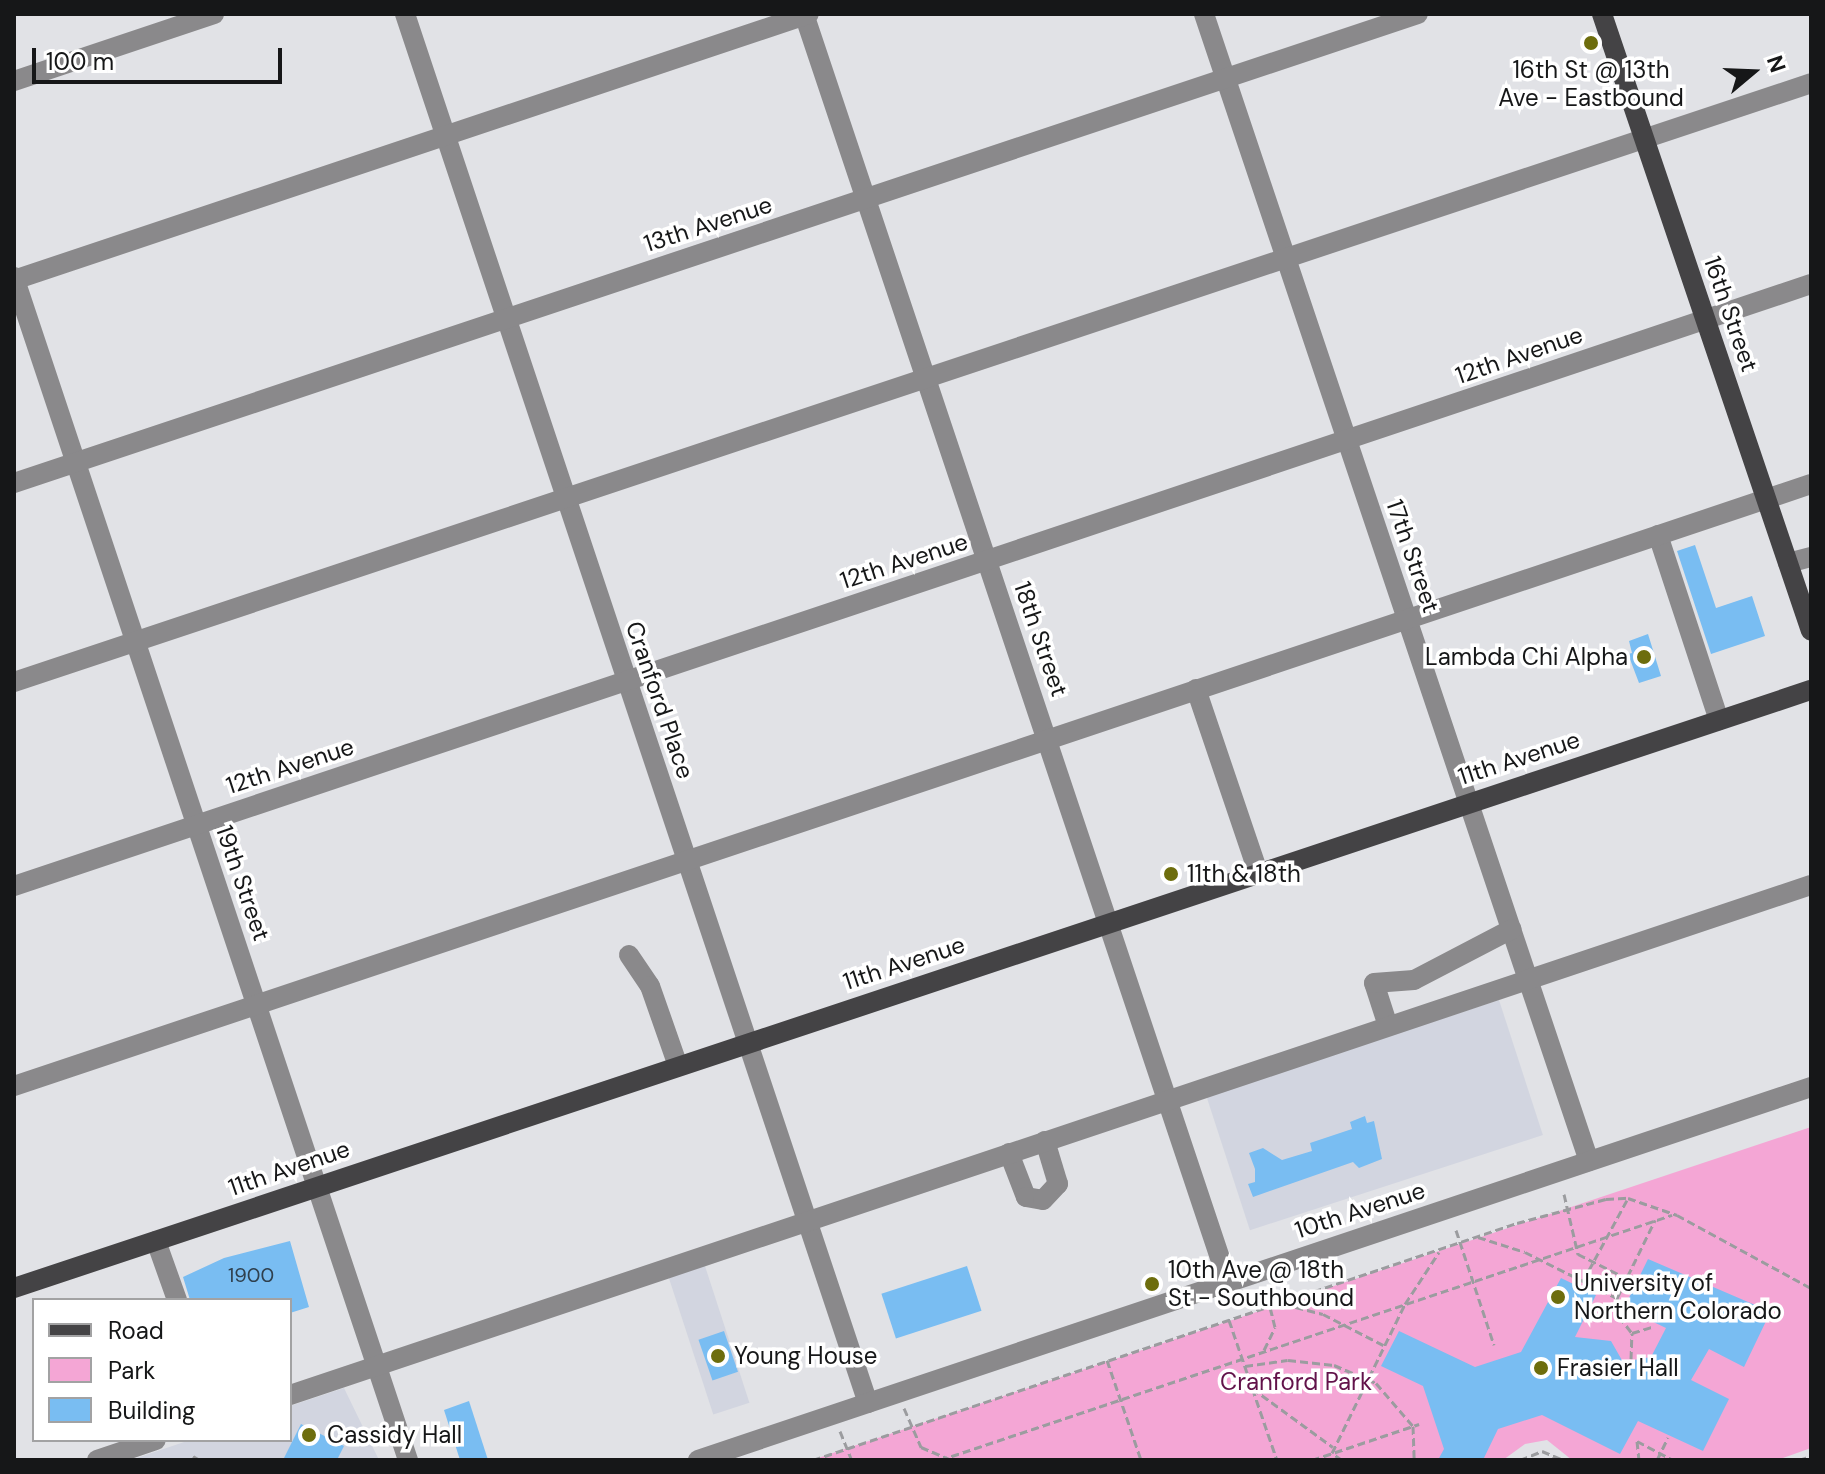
<!DOCTYPE html>
<style>
body{margin:0}
#map{position:relative;width:1825px;height:1474px;overflow:hidden;background:#e1e2e6;font-family:"DM Sans",sans-serif}
div>[style]{position:absolute}
[style*='--x']{left:calc(var(--x)*1px);top:calc(var(--y)*1px);width:calc(var(--w)*1px);rotate:calc(var(--a)*1deg)}
.built>*{inset:0;background:#d2d5e0;transform-origin:0 0}
.green>*{inset:0;background:#f4a6d5}
.building>*{inset:0;background:#79bdf2;transform-origin:0 0}
.path>*{height:3px;margin-top:-1.5px;transform-origin:0;background:repeating-linear-gradient(90deg,#9b9c9f 0 8px,transparent 0 12px)}
.minor>*{height:20px;margin:-10px;padding:0 10px;transform-origin:10px;border-radius:10px;background:#8a898b}
.major>*{height:20px;margin:-10px;padding:0 10px;transform-origin:10px;border-radius:10px;background:#444345}
.dots>*{width:22px;height:22px;translate:-50% -50%;box-sizing:border-box;border:4px solid #fff;border-radius:50%}
span{translate:-50% -50%;white-space:nowrap;text-align:center;line-height:1.15;-webkit-text-stroke:7px #fff;paint-order:stroke}
.number-label{font-size:20px;color:#2f404e}
.number-label span{-webkit-text-stroke-width:0}
.poi-label{font-size:24px;color:#161718}
.right{translate:-100% -50%;text-align:right}
.left{translate:0 -50%;text-align:left}
.street-label{font-size:24px;color:#161718}
.park-label{font-size:24px;color:#62124a}
.frame{position:absolute;inset:0;border:16px solid #161718;pointer-events:none}
.legend{position:absolute;left:32px;top:1298px;width:260px;height:144px;box-sizing:border-box;background:#fff;border:2px solid #a2a2a3;margin:0;padding:10px 14px;list-style:none;font-size:24px;color:#161718}
.legend li{display:flex;align-items:center;gap:16px;height:40px}
.legend b{width:40px;border:2px solid #a2a2a3}
.north{position:absolute;left:1713px;top:32px;width:80px;height:80px;-webkit-text-stroke:6px #fff;paint-order:stroke;rotate:71deg;font-size:22px;font-weight:700;line-height:32px;text-align:center;color:#161718}
.north::after{content:'';display:block;margin:auto;width:28px;height:36px;background:#161718;clip-path:polygon(50% 0,100% 100%,50% 72%,0 100%)}
.scale{position:absolute;left:32px;top:48px;width:250px;height:36px;box-sizing:border-box;border:4px solid #161718;border-top:0;padding-left:10px;font-size:24px;line-height:28px;white-space:nowrap;color:#161718;-webkit-text-stroke:6px #fff;paint-order:stroke}
</style>
<div id="map">
<div class="built">
<i style="left:1499px;top:1000px;width:142px;height:308px;rotate:72deg"></i>
<i style="left:704px;top:1263px;width:147px;height:38px;rotate:72deg"></i>
<i style="clip-path:polygon(344px 1388px,379px 1460px,131px 1460px,190px 1440px,290px 1440px,290px 1406px)"></i>
</div>
<div class="green">
<i style="clip-path:polygon(1811px 1127px,1811px 1448px,1777px 1460px,1572px 1460px,1547px 1440px,1525px 1444px,1503px 1460px,812px 1460px)"></i>
</div>
<div class="building">
<i style="clip-path:polygon(1695px 545px,1716px 608px,1752px 596px,1765px 636px,1711px 654px,1677px 551px)"></i>
<i style="clip-path:polygon(1648px 634px,1661px 676px,1639px 683px,1628px 654px,1632px 653px,1629px 641px)"></i>
<i style="clip-path:polygon(1365px 1116px,1367px 1123px,1374px 1121px,1382px 1159px,1359px 1168px,1353px 1162px,1253px 1197px,1248px 1184px,1255px 1182px,1255px 1169px,1249px 1153px,1263px 1148px,1282px 1160px,1312px 1151px,1310px 1143px,1352px 1129px,1350px 1122px)"></i>
<i style="clip-path:polygon(290px 1241px,309px 1307px,290px 1313px,290px 1300px,190px 1300px,183px 1277px,224px 1258px)"></i>
<i style="clip-path:polygon(1648px 1259px,1762px 1308px,1760px 1313px,1768px 1317px,1744px 1367px,1709px 1349px,1691px 1380px,1729px 1399px,1703px 1451px,1638px 1421px,1620px 1454px,1542px 1415px,1498px 1429px,1483px 1460px,1438px 1460px,1444px 1449px,1423px 1386px,1381px 1366px,1399px 1331px,1475px 1367px,1521px 1352px,1561px 1278px,1596px 1295px,1575px 1337px,1611px 1341px,1623px 1362px,1651px 1357px,1666px 1328px,1624px 1308px)"></i>
<i style="left:967px;top:1266px;width:47px;height:90px;rotate:72deg"></i>
<i style="left:724px;top:1331px;width:43px;height:27px;rotate:71deg"></i>
<i style="clip-path:polygon(469px 1401px,488px 1460px,460px 1460px,444px 1410px)"></i>
<i style="clip-path:polygon(301px 1424px,344px 1446px,337px 1460px,283px 1460px)"></i>
</div>
<div class="path">
<i style="--x:1564;--y:1194;--w:62;--a:76.9"></i>
<i style="--x:1578;--y:1254;--w:54;--a:26.6"></i>
<i style="--x:1456;--y:1230;--w:121;--a:71.7"></i>
<i style="--x:1478;--y:1237;--w:49;--a:17.7"></i>
<i style="--x:1525;--y:1252;--w:103;--a:26.6"></i>
<i style="--x:1617;--y:1298;--w:87;--a:-64"></i>
<i style="--x:1583;--y:1281;--w:92;--a:-61.5"></i>
<i style="--x:1617;--y:1298;--w:18;--a:84"></i>
<i style="--x:1619;--y:1316;--w:21;--a:53"></i>
<i style="--x:1632;--y:1333;--w:21;--a:-17"></i>
<i style="--x:1284;--y:1304;--w:40;--a:14.4"></i>
<i style="--x:1323;--y:1314;--w:68;--a:27.3"></i>
<i style="--x:1229;--y:1320;--w:148;--a:71.1"></i>
<i style="--x:1264;--y:1350;--w:25;--a:-64"></i>
<i style="--x:1275;--y:1327;--w:34;--a:-104"></i>
<i style="--x:1631;--y:1359;--w:26;--a:-88"></i>
<i style="--x:1107;--y:1360;--w:106;--a:71.2"></i>
<i style="--x:1245;--y:1366;--w:43;--a:-7.9"></i>
<i style="--x:1288;--y:1360;--w:46;--a:6.2"></i>
<i style="--x:1334;--y:1365;--w:46;--a:23.2"></i>
<i style="--x:1376;--y:1383;--w:57;--a:49.3"></i>
<i style="--x:1413;--y:1426;--w:34;--a:88"></i>
<i style="--x:1252;--y:1388;--w:100;--a:36.1"></i>
<i style="--x:904;--y:1408;--w:43;--a:66.4"></i>
<i style="--x:921;--y:1447;--w:33;--a:23"></i>
<i style="--x:840;--y:1431;--w:31;--a:68"></i>
<i style="--x:1637;--y:1441;--w:41;--a:27.8"></i>
<i style="--x:1637;--y:1441;--w:19;--a:84"></i>
<i style="--x:193;--y:1456;--w:8;--a:30"></i>
<i style="--x:813;--y:1460;--w:743;--a:-18.61"></i>
<i style="--x:1517;--y:1223;--w:92;--a:-15.1"></i>
<i style="--x:1606;--y:1199;--w:22;--a:-3"></i>
<i style="--x:1628;--y:1198;--w:52;--a:19.1"></i>
<i style="--x:1677;--y:1215;--w:153;--a:28.6"></i>
<i style="--x:940;--y:1460;--w:772;--a:-18.51"></i>
<i style="--x:1312;--y:1460;--w:113;--a:-18.6"></i>
<i style="--x:1342;--y:1460;--w:12;--a:-145"></i>
<i style="--x:1332;--y:1453;--w:166;--a:-63.9"></i>
<i style="--x:1405;--y:1304;--w:62;--a:-56.8"></i>
<i style="--x:1520;--y:1460;--w:24;--a:-22"></i>
<i style="--x:1542;--y:1451;--w:23;--a:23"></i>
<i style="--x:1657;--y:1460;--w:25;--a:-64"></i>
<i style="--x:1799;--y:1460;--w:13;--a:-18"></i>
</div>
<div class="minor">
<i style="--x:405;--y:14;--w:1464;--a:71.57"></i>
<i style="--x:804;--y:14;--w:1337;--a:71.51"></i>
<i style="--x:1204;--y:14;--w:1210;--a:71.45"></i>
<i style="--x:14;--y:81;--w:211;--a:-18.5"></i>
<i style="--x:14;--y:277;--w:1247;--a:71.58"></i>
<i style="--x:14;--y:280;--w:838;--a:-18.5"></i>
<i style="--x:14;--y:483;--w:1480;--a:-18.47"></i>
<i style="--x:1658;--y:535;--w:195;--a:71.8"></i>
<i style="--x:1788;--y:563;--w:24;--a:-15"></i>
<i style="--x:14;--y:682;--w:1894;--a:-18.43"></i>
<i style="--x:1196;--y:689;--w:193;--a:71.3"></i>
<i style="--x:14;--y:886;--w:1895;--a:-18.52"></i>
<i style="--x:629;--y:955;--w:37;--a:56"></i>
<i style="--x:650;--y:986;--w:85;--a:70.7"></i>
<i style="--x:1388;--y:1026;--w:45;--a:-108"></i>
<i style="--x:1374;--y:983;--w:40;--a:-4.3"></i>
<i style="--x:1414;--y:980;--w:110;--a:-27.5"></i>
<i style="--x:14;--y:1086;--w:1895;--a:-18.52"></i>
<i style="--x:1009;--y:1153;--w:47;--a:68.9"></i>
<i style="--x:1026;--y:1197;--w:17;--a:10"></i>
<i style="--x:1043;--y:1200;--w:22;--a:-47"></i>
<i style="--x:1058;--y:1184;--w:45;--a:-106.8"></i>
<i style="--x:156;--y:1241;--w:63;--a:70.4"></i>
<i style="--x:290;--y:1395;--w:1604;--a:-18.54"></i>
<i style="--x:97;--y:1460;--w:62;--a:-18.7"></i>
<i style="--x:698;--y:1460;--w:1174;--a:-18.53"></i>
</div>
<div class="major">
<i style="--x:1602;--y:14;--w:651;--a:71.29"></i>
<i style="--x:14;--y:1288;--w:1894;--a:-18.41"></i>
</div>
<div class="dots">
<i style="left:1591px;top:43px;background:#6d6d0d"></i>
<i style="left:1644px;top:657px;background:#6d6d0d"></i>
<i style="left:1171px;top:874px;background:#6d6d0d"></i>
<i style="left:1152px;top:1284px;background:#6d6d0d"></i>
<i style="left:1558px;top:1297px;background:#6d6d0d"></i>
<i style="left:718px;top:1356px;background:#6d6d0d"></i>
<i style="left:1541px;top:1368px;background:#6d6d0d"></i>
<i style="left:309px;top:1435px;background:#6d6d0d"></i>
</div>
<div class="number-label">
<span style="left:251px;top:1275px">1900</span>
</div>
<div class="poi-label">
<span style="left:1591px;top:84px">16th St @ 13th<br>Ave - Eastbound</span>
<span class="right" style="left:1628px;top:657px">Lambda Chi Alpha</span>
<span class="left" style="left:1187px;top:874px">11th &amp; 18th</span>
<span class="left" style="left:1168px;top:1284px">10th Ave @ 18th<br>St - Southbound</span>
<span class="left" style="left:1574px;top:1297px">University of<br>Northern Colorado</span>
<span class="left" style="left:734px;top:1356px">Young House</span>
<span class="left" style="left:1557px;top:1368px">Frasier Hall</span>
<span class="left" style="left:327px;top:1435px">Cassidy Hall</span>
</div>
<div class="street-label">
<span style="left:708px;top:224px;rotate:-18deg">13th Avenue</span>
<span style="left:1731px;top:314px;rotate:71deg">16th Street</span>
<span style="left:1519px;top:355px;rotate:-19deg">12th Avenue</span>
<span style="left:1413px;top:556px;rotate:71deg">17th Street</span>
<span style="left:904px;top:561px;rotate:-18deg">12th Avenue</span>
<span style="left:1041px;top:639px;rotate:71deg">18th Street</span>
<span style="left:660px;top:700px;rotate:71deg">Cranford Place</span>
<span style="left:1519px;top:758px;rotate:-18deg">11th Avenue</span>
<span style="left:290px;top:766px;rotate:-18deg">12th Avenue</span>
<span style="left:243px;top:883px;rotate:71deg">19th Street</span>
<span style="left:904px;top:963px;rotate:-18deg">11th Avenue</span>
<span style="left:289px;top:1168px;rotate:-19deg">11th Avenue</span>
<span style="left:1360px;top:1210px;rotate:-18deg">10th Avenue</span>
</div>
<div class="park-label">
<span style="left:1296px;top:1382px">Cranford Park</span>
</div>
<div class="frame"></div>
<ul class="legend">
<li><b style="height:10px;background:#444345"></b>Road</li>
<li><b style="height:22px;background:#f4a6d5"></b>Park</li>
<li><b style="height:22px;background:#79bdf2"></b>Building</li>
</ul>
<div class="north">N</div>
<div class="scale">100 m</div>
</div>
